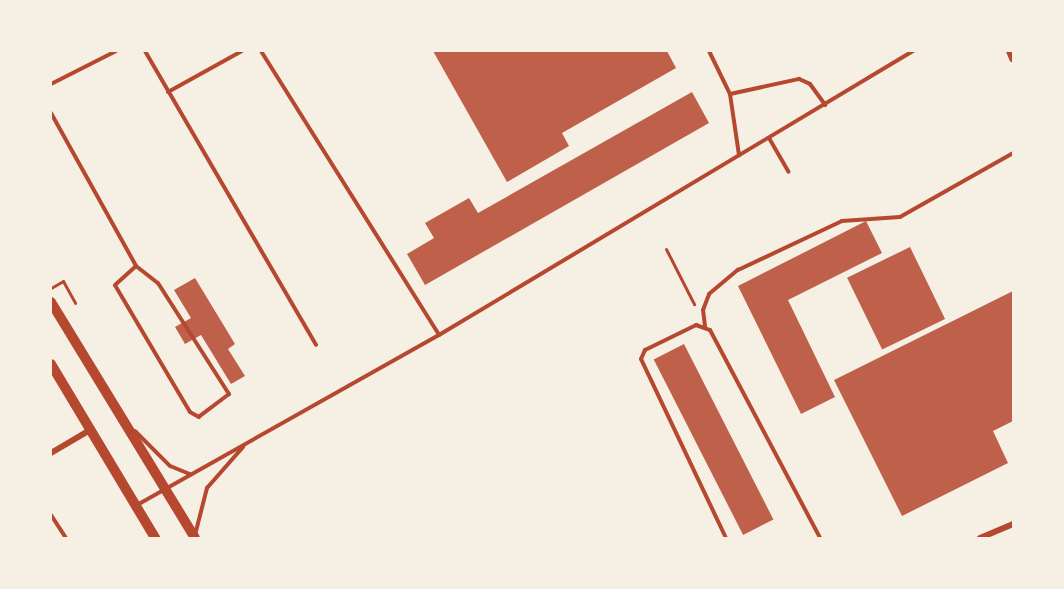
<!DOCTYPE html>
<style>
body{margin:0}
#map{position:relative;width:1064px;height:589px;overflow:hidden;background:#f6efe4;font-family:Barlow,sans-serif}
div>[style]{position:absolute}
[style*='--x']{left:calc(var(--x)*1px);top:calc(var(--y)*1px);width:calc(var(--w)*1px);rotate:calc(var(--a)*1deg)}
.building>*{inset:0;background:#bf614a;transform-origin:0 0}
.path>*{height:3px;margin:-1.5px;padding:0 1.5px;transform-origin:1.5px;border-radius:1.5px;background:#b5482f}
.service>*{height:4px;margin:-2px;padding:0 2px;transform-origin:2px;border-radius:2px;background:#b5482f}
.minor>*{height:6px;margin:-3px;padding:0 3px;transform-origin:3px;border-radius:3px;background:#b5482f}
.tertiary>*{height:8px;margin:-4px;padding:0 4px;transform-origin:4px;border-radius:4px;background:#b5482f}
.primary>*{height:10px;margin:-5px;padding:0 5px;transform-origin:5px;border-radius:5px;background:#b5482f}
span{translate:-50% -50%;white-space:nowrap;text-align:center;line-height:1.15;-webkit-text-stroke:4.5px #f6efe4;paint-order:stroke}
.frame{position:absolute;inset:0;border:52px solid #f6efe4;pointer-events:none}
</style>
<div id="map">
<div class="building">
<i style="clip-path:polygon(433px 51px,667px 51px,676px 68px,562px 133px,569px 146px,507px 182px)"></i>
<i style="clip-path:polygon(692px 92px,709px 123px,425px 285px,407px 254px,434px 238px,425px 223px,469px 198px,478px 213px)"></i>
<i style="clip-path:polygon(866px 221px,882px 253px,788px 300px,835px 397px,801px 414px,738px 286px)"></i>
<i style="left:910px;top:247px;width:80px;height:70px;rotate:64deg"></i>
<i style="clip-path:polygon(195px 278px,235px 344px,228px 349px,245px 376px,231px 384px,201px 335px,185px 344px,175px 327px,191px 318px,174px 290px)"></i>
<i style="clip-path:polygon(1013px 291px,1013px 421px,993px 431px,1008px 463px,902px 516px,834px 380px)"></i>
<i style="left:684px;top:344px;width:197px;height:34px;rotate:63deg"></i>
</div>
<div class="path">
<i style="--x:666;--y:249;--w:62;--a:63"></i>
<i style="--x:51;--y:288;--w:14;--a:-30"></i>
<i style="--x:63;--y:281;--w:25;--a:61"></i>
</div>
<div class="service">
<i style="--x:145;--y:51;--w:340;--a:59.8"></i>
<i style="--x:261;--y:51;--w:335;--a:57.9"></i>
<i style="--x:709;--y:51;--w:48;--a:64"></i>
<i style="--x:730;--y:94;--w:62;--a:81.6"></i>
<i style="--x:51;--y:84;--w:73;--a:-26.9"></i>
<i style="--x:168;--y:92;--w:85;--a:-29"></i>
<i style="--x:730;--y:94;--w:71;--a:-12.3"></i>
<i style="--x:799;--y:79;--w:12;--a:24"></i>
<i style="--x:810;--y:84;--w:26;--a:54"></i>
<i style="--x:51;--y:113;--w:175;--a:60.9"></i>
<i style="--x:136;--y:266;--w:28;--a:38"></i>
<i style="--x:158;--y:283;--w:132;--a:57.4"></i>
<i style="--x:229;--y:394;--w:38;--a:143"></i>
<i style="--x:199;--y:417;--w:10;--a:-151"></i>
<i style="--x:190;--y:412;--w:147;--a:-120.6"></i>
<i style="--x:115;--y:285;--w:28;--a:-42"></i>
<i style="--x:769;--y:138;--w:39;--a:60"></i>
<i style="--x:705;--y:326;--w:16;--a:-97"></i>
<i style="--x:703;--y:310;--w:17;--a:-69"></i>
<i style="--x:709;--y:294;--w:38;--a:-40"></i>
<i style="--x:738;--y:270;--w:115;--a:-25.2"></i>
<i style="--x:842;--y:221;--w:58;--a:-3.9"></i>
<i style="--x:900;--y:217;--w:130;--a:-29.5"></i>
<i style="--x:135;--y:431;--w:49;--a:45"></i>
<i style="--x:170;--y:466;--w:22;--a:22"></i>
<i style="--x:137;--y:505;--w:347;--a:-29.4"></i>
<i style="--x:439;--y:335;--w:553;--a:-30.93"></i>
<i style="--x:51;--y:515;--w:27;--a:57"></i>
<i style="--x:195;--y:535;--w:49;--a:-75.7"></i>
<i style="--x:207;--y:488;--w:55;--a:-48.7"></i>
<i style="--x:726;--y:538;--w:198;--a:-115.4"></i>
<i style="--x:641;--y:359;--w:10;--a:-66"></i>
<i style="--x:645;--y:350;--w:57;--a:-26.1"></i>
<i style="--x:696;--y:325;--w:15;--a:20"></i>
<i style="--x:710;--y:330;--w:235;--a:62.1"></i>
</div>
<div class="minor">
<i style="--x:51;--y:453;--w:45;--a:-30.5"></i>
<i style="--x:980;--y:538;--w:36;--a:-23"></i>
</div>
<div class="tertiary">
<i style="--x:1010;--y:51;--w:8;--a:67"></i>
</div>
<div class="primary">
<i style="--x:51;--y:302;--w:276;--a:58.6"></i>
<i style="--x:51;--y:364;--w:203;--a:59.1"></i>
</div>
<div class="frame"></div>
</div>
